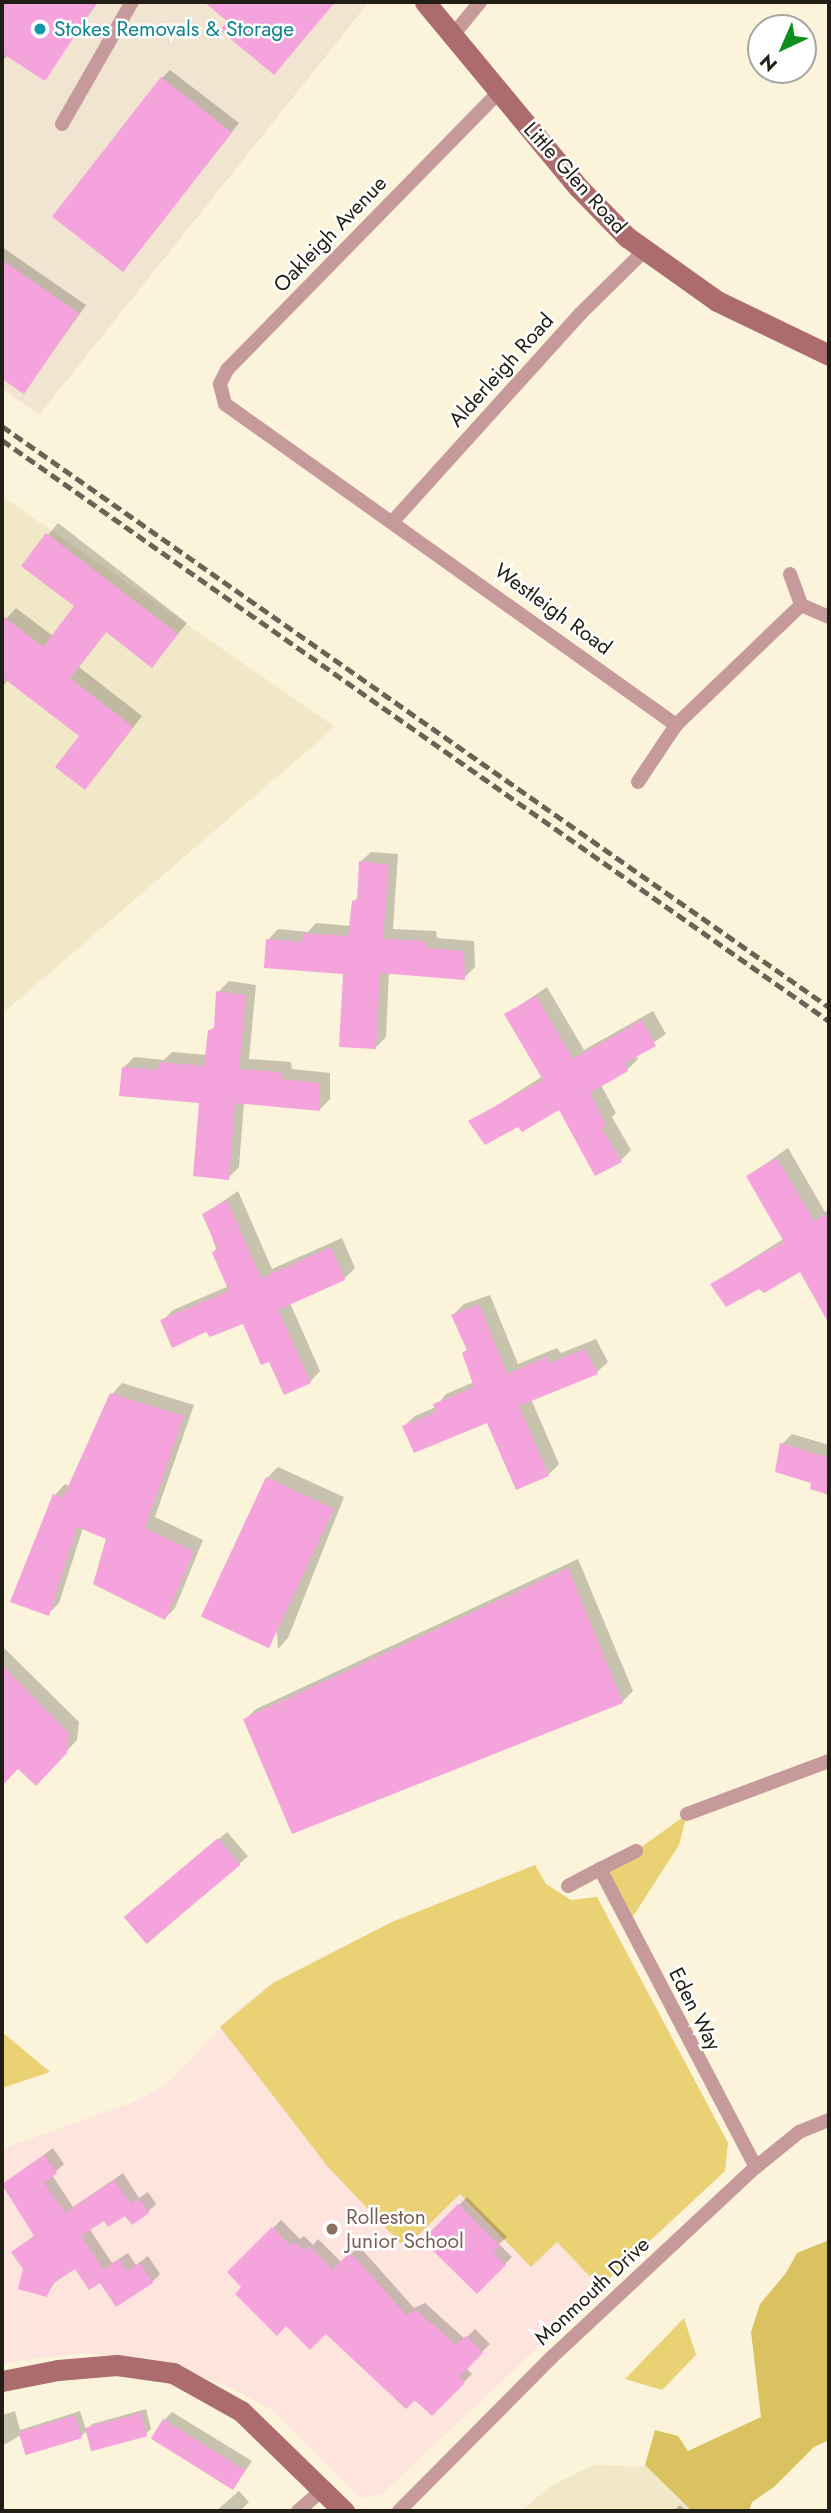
<!DOCTYPE html>
<style>
body{margin:0}
#map{position:relative;width:831px;height:2513px;overflow:hidden;background:#fbf4db;font-family:Jost,sans-serif}
div>[style]{position:absolute}
[style*='--x']{left:calc(var(--x)*1px);top:calc(var(--y)*1px);width:calc(var(--w)*1px);rotate:calc(var(--a)*1deg)}
.built>*{inset:0;background:#f1e8c8}
.industrial>*{inset:0;background:#f1e4d0}
.education>*{inset:0;background:#fde4dc}
.green>*{inset:0;background:#ead173}
.forest>*{inset:0;background:#dbc260}
.shadow>*{inset:0;background:#0003;transform-origin:0 0}
.building>*{inset:0;background:#f5a3dd;transform-origin:0 0}
.street>*{height:14px;margin:-7px;padding:0 7px;transform-origin:7px;border-radius:7px;background:#c6999a}
.secondary>*{height:21px;margin:-10.5px;padding:0 10.5px;transform-origin:10.5px;border-radius:10.5px;background:#ac6c6e}
.rail>*{height:5px;margin-top:-2.5px;transform-origin:0;background:repeating-linear-gradient(90deg,#686355 0 10px,transparent 0 15px)}
.dots>*{width:19px;height:19px;translate:-50% -50%;box-sizing:border-box;border:4px solid #fff;border-radius:50%}
span{translate:-50% -50%;white-space:nowrap;text-align:center;line-height:1.15;-webkit-text-stroke:5px #fff;paint-order:stroke}
.culture-label{font-size:21px;color:#0d838f}
.left{translate:0 -50%;text-align:left}
.street-label{font-size:21px;color:#211e15}
.education-label{font-size:21px;color:#785e54}
.frame{position:absolute;inset:0;border:4px solid #211e15;pointer-events:none}
.north{position:absolute;left:747px;top:14px;width:70px;height:70px;box-sizing:border-box;background:#fff;border:2px solid #a6a5a1;border-radius:50%;rotate:224deg;font-size:19px;font-weight:700;line-height:28px;text-align:center;color:#211e15}
.north::after{content:'';display:block;margin:auto;width:24px;height:32px;background:#108f1e;clip-path:polygon(50% 0,100% 100%,50% 72%,0 100%)}
</style>
<div id="map">
<div class="built">
<i style="clip-path:polygon(2px 496px,335px 727px,2px 1014px)"></i>
<i style="clip-path:polygon(593px 2465px,656px 2467px,701px 2511px,521px 2511px,549px 2487px)"></i>
</div>
<div class="industrial">
<i style="clip-path:polygon(2px 2px,369px 2px,39px 415px,2px 388px)"></i>
</div>
<div class="education">
<i style="clip-path:polygon(535px 1865px,546px 1884px,571px 1900px,597px 1897px,728px 2143px,725px 2171px,382px 2494px,360px 2498px,272px 2410px,231px 2388px,171px 2365px,84px 2353px,2px 2363px,2px 2149px,134px 2102px,165px 2085px,240px 2008px,273px 1983px,392px 1922px)"></i>
</div>
<div class="green">
<i style="clip-path:polygon(687px 1814px,679px 1845px,632px 1918px,600px 1869px,636px 1851px)"></i>
<i style="clip-path:polygon(535px 1865px,546px 1884px,571px 1900px,597px 1897px,728px 2143px,725px 2171px,600px 2287px,557px 2242px,531px 2267px,460px 2194px,405px 2248px,328px 2167px,220px 2027px,273px 1983px,392px 1922px)"></i>
<i style="clip-path:polygon(2px 2032px,50px 2072px,2px 2088px)"></i>
<i style="clip-path:polygon(684px 2318px,696px 2355px,662px 2390px,625px 2379px)"></i>
</div>
<div class="forest">
<i style="clip-path:polygon(829px 2240px,829px 2440px,814px 2447px,774px 2487px,752px 2502px,749px 2511px,692px 2511px,645px 2465px,655px 2430px,678px 2436px,688px 2451px,761px 2417px,751px 2332px,760px 2304px,786px 2273px,797px 2253px)"></i>
</div>
<div class="shadow">
<i style="clip-path:polygon(2px 2px,98px 2px,44px 79px,8px 55px,2px 61px)"></i>
<i style="clip-path:polygon(207px 2px,334px 2px,282px 64px)"></i>
<i style="clip-path:polygon(170px 70px,239px 123px,124px 270px,162px 78px)"></i>
<i style="clip-path:polygon(2px 247px,86px 305px,24px 392px,2px 377px)"></i>
<i style="clip-path:polygon(58px 523px,187px 623px,152px 665px,107px 631px,79px 667px,142px 716px,95px 777px,82px 736px,8px 679px,2px 688px,2px 624px,6px 619px,16px 608px,53px 636px,76px 606px,23px 566px)"></i>
<i style="clip-path:polygon(371px 852px,398px 854px,393px 929px,436px 931px,437px 938px,474px 941px,475px 967px,464px 978px,389px 972px,386px 1037px,375px 1048px,345px 972px,268px 940px,278px 929px,308px 932px,316px 923px,351px 926px,353px 902px,359px 896px,360px 862px)"></i>
<i style="clip-path:polygon(229px 981px,256px 985px,249px 1059px,291px 1062px,292px 1069px,330px 1073px,330px 1099px,320px 1109px,244px 1102px,239px 1167px,228px 1178px,201px 1101px,124px 1067px,134px 1057px,164px 1060px,172px 1052px,207px 1055px,210px 1031px,216px 1025px,218px 992px)"></i>
<i style="clip-path:polygon(547px 987px,584px 1050px,653px 1011px,666px 1034px,636px 1055px,638px 1059px,627px 1070px,601px 1085px,616px 1113px,612px 1117px,631px 1150px,621px 1160px,559px 1108px,518px 1124px,471px 1122px,543px 1076px,507px 1014px)"></i>
<i style="clip-path:polygon(788px 1148px,825px 1212px,829px 1210px,829px 1320px,801px 1270px,760px 1286px,712px 1284px,785px 1238px,748px 1176px)"></i>
<i style="clip-path:polygon(238px 1191px,272px 1269px,342px 1238px,355px 1268px,344px 1279px,290px 1303px,320px 1371px,310px 1382px,244px 1321px,207px 1330px,162px 1321px,173px 1310px,229px 1286px,204px 1214px)"></i>
<i style="clip-path:polygon(490px 1295px,518px 1364px,557px 1348px,561px 1353px,596px 1339px,608px 1362px,597px 1372px,531px 1399px,559px 1464px,548px 1475px,488px 1420px,404px 1426px,415px 1416px,436px 1407px,446px 1394px,474px 1382px,468px 1349px,453px 1315px,464px 1304px)"></i>
<i style="clip-path:polygon(122px 1383px,194px 1405px,155px 1517px,203px 1540px,175px 1608px,165px 1618px,108px 1538px,83px 1528px,59px 1603px,48px 1614px,55px 1495px,65px 1484px,70px 1487px,112px 1394px)"></i>
<i style="clip-path:polygon(792px 1434px,829px 1445px,829px 1493px,812px 1488px,813px 1481px,782px 1444px)"></i>
<i style="clip-path:polygon(278px 1467px,344px 1497px,288px 1638px,278px 1649px,267px 1478px)"></i>
<i style="clip-path:polygon(578px 1559px,633px 1691px,622px 1702px,245px 1719px,256px 1709px)"></i>
<i style="clip-path:polygon(2px 1646px,79px 1722px,77px 1740px,46px 1773px,18px 1767px,2px 1784px)"></i>
<i style="left:227px;top:1832px;width:32px;height:132px;rotate:49deg"></i>
<i style="clip-path:polygon(53px 2148px,64px 2164px,52px 2175px,73px 2207px,123px 2173px,139px 2198px,148px 2192px,156px 2204px,148px 2212px,104px 2218px,89px 2228px,112px 2263px,128px 2253px,136px 2265px,148px 2256px,160px 2274px,152px 2282px,100px 2281px,75px 2266px,57px 2278px,47px 2295px,25px 2269px,14px 2252px,35px 2235px,2px 2185px)"></i>
<i style="clip-path:polygon(467px 2197px,507px 2237px,499px 2244px,512px 2257px,477px 2292px,424px 2240px)"></i>
<i style="clip-path:polygon(281px 2220px,300px 2239px,304px 2236px,313px 2245px,318px 2239px,342px 2263px,359px 2246px,414px 2308px,425px 2303px,465px 2339px,475px 2329px,490px 2344px,466px 2368px,472px 2374px,432px 2414px,326px 2331px,244px 2287px,229px 2272px)"></i>
<i style="clip-path:polygon(146px 2409px,151px 2429px,146px 2434px,88px 2430px,81px 2436px,21px 2435px,2px 2446px,2px 2415px,15px 2411px,20px 2430px,80px 2411px,86px 2430px,92px 2424px)"></i>
<i style="clip-path:polygon(172px 2412px,252px 2461px,234px 2487px,164px 2420px)"></i>
<i style="clip-path:polygon(239px 2491px,249px 2502px,240px 2511px,216px 2511px)"></i>
<i style="clip-path:polygon(680px 2505px,687px 2511px,673px 2511px)"></i>
</div>
<div class="building">
<i style="clip-path:polygon(2px 2px,97px 2px,45px 81px,2px 53px)"></i>
<i style="clip-path:polygon(204px 2px,335px 2px,274px 75px,220px 30px,227px 21px)"></i>
<i style="left:161px;top:77px;width:90px;height:177px;rotate:38deg"></i>
<i style="clip-path:polygon(2px 260px,79px 313px,24px 394px,2px 379px)"></i>
<i style="clip-path:polygon(46px 533px,178px 634px,152px 668px,106px 632px,70px 678px,133px 727px,85px 790px,55px 767px,79px 736px,2px 677px,2px 615px,43px 647px,74px 606px,21px 566px)"></i>
<i style="clip-path:polygon(359px 861px,389px 865px,383px 939px,425px 941px,427px 948px,464px 951px,465px 980px,380px 973px,376px 1049px,339px 1047px,343px 974px,264px 968px,266px 939px,302px 942px,303px 933px,348px 936px,352px 901px,357px 900px)"></i>
<i style="clip-path:polygon(216px 991px,246px 995px,239px 1069px,281px 1072px,282px 1079px,320px 1083px,320px 1111px,235px 1103px,229px 1180px,193px 1176px,199px 1103px,119px 1096px,122px 1067px,158px 1070px,159px 1062px,204px 1066px,208px 1030px,214px 1029px)"></i>
<i style="clip-path:polygon(536px 996px,573px 1059px,642px 1020px,656px 1046px,625px 1063px,628px 1071px,590px 1093px,606px 1125px,602px 1129px,622px 1162px,595px 1176px,559px 1110px,522px 1132px,518px 1127px,485px 1145px,468px 1121px,543px 1080px,504px 1014px)"></i>
<i style="clip-path:polygon(777px 1158px,814px 1221px,829px 1213px,829px 1324px,800px 1272px,764px 1293px,759px 1289px,726px 1307px,710px 1284px,784px 1242px,746px 1176px)"></i>
<i style="clip-path:polygon(227px 1200px,261px 1278px,331px 1247px,345px 1280px,278px 1310px,311px 1383px,284px 1395px,269px 1362px,261px 1365px,243px 1324px,210px 1337px,206px 1332px,172px 1348px,160px 1320px,229px 1291px,212px 1253px,217px 1248px,202px 1214px)"></i>
<i style="clip-path:polygon(479px 1304px,507px 1374px,546px 1357px,550px 1363px,585px 1349px,598px 1374px,519px 1406px,549px 1476px,516px 1490px,487px 1423px,414px 1453px,402px 1426px,436px 1412px,433px 1404px,474px 1387px,462px 1353px,467px 1350px,451px 1315px)"></i>
<i style="clip-path:polygon(110px 1393px,184px 1416px,145px 1528px,194px 1551px,165px 1620px,93px 1584px,106px 1539px,77px 1527px,49px 1616px,10px 1602px,53px 1494px,63px 1498px)"></i>
<i style="clip-path:polygon(780px 1443px,829px 1458px,829px 1495px,810px 1489px,811px 1483px,775px 1472px)"></i>
<i style="left:266px;top:1477px;width:75px;height:154px;rotate:25deg"></i>
<i style="clip-path:polygon(568px 1568px,623px 1703px,292px 1834px,243px 1719px)"></i>
<i style="clip-path:polygon(2px 1665px,69px 1733px,67px 1753px,36px 1786px,18px 1769px,2px 1786px)"></i>
<i style="left:218px;top:1838px;width:35px;height:123px;rotate:50deg"></i>
<i style="clip-path:polygon(44px 2155px,57px 2173px,44px 2183px,65px 2213px,114px 2180px,131px 2204px,139px 2198px,149px 2213px,132px 2225px,125px 2216px,108px 2227px,104px 2221px,81px 2236px,103px 2270px,119px 2259px,127px 2271px,140px 2263px,153px 2283px,116px 2307px,100px 2283px,89px 2290px,75px 2269px,51px 2285px,47px 2297px,18px 2289px,23px 2269px,11px 2252px,34px 2236px,2px 2184px)"></i>
<i style="clip-path:polygon(458px 2204px,500px 2246px,493px 2253px,506px 2265px,477px 2294px,422px 2240px)"></i>
<i style="clip-path:polygon(272px 2227px,291px 2246px,295px 2242px,304px 2251px,309px 2246px,333px 2270px,350px 2252px,406px 2315px,416px 2310px,456px 2345px,466px 2336px,483px 2353px,459px 2377px,465px 2383px,432px 2416px,415px 2400px,406px 2409px,326px 2334px,310px 2350px,286px 2326px,277px 2336px,235px 2294px,241px 2287px,227px 2272px)"></i>
<i style="left:141px;top:2413px;width:24px;height:58px;rotate:75deg"></i>
<i style="left:75px;top:2415px;width:24px;height:59px;rotate:73deg"></i>
<i style="left:163px;top:2419px;width:97px;height:23px;rotate:32deg"></i>
</div>
<div class="street">
<i style="--x:453;--y:35;--w:43;--a:-50.7"></i>
<i style="--x:500;--y:91;--w:390;--a:134.4"></i>
<i style="--x:227;--y:370;--w:16;--a:117"></i>
<i style="--x:220;--y:384;--w:21;--a:76"></i>
<i style="--x:225;--y:404;--w:554;--a:35.44"></i>
<i style="--x:676;--y:725;--w:173;--a:-43.8"></i>
<i style="--x:801;--y:605;--w:30;--a:23"></i>
<i style="--x:62;--y:124;--w:141;--a:-60.2"></i>
<i style="--x:394;--y:520;--w:278;--a:-47.9"></i>
<i style="--x:580;--y:314;--w:90;--a:-44.5"></i>
<i style="--x:790;--y:574;--w:33;--a:70"></i>
<i style="--x:638;--y:782;--w:69;--a:-56.3"></i>
<i style="--x:687;--y:1814;--w:152;--a:-20.5"></i>
<i style="--x:636;--y:1851;--w:40;--a:153.4"></i>
<i style="--x:600;--y:1869;--w:336;--a:62.4"></i>
<i style="--x:568;--y:1886;--w:36;--a:-28"></i>
<i style="--x:298;--y:2511;--w:33;--a:-41"></i>
<i style="--x:399;--y:2511;--w:217;--a:-45.2"></i>
<i style="--x:552;--y:2357;--w:279;--a:-43"></i>
<i style="--x:756;--y:2167;--w:55;--a:-39.1"></i>
<i style="--x:799;--y:2132;--w:32;--a:-22"></i>
</div>
<div class="secondary">
<i style="--x:425;--y:2;--w:241;--a:50.4"></i>
<i style="--x:579;--y:188;--w:69;--a:45.6"></i>
<i style="--x:627;--y:237;--w:110;--a:35.4"></i>
<i style="--x:717;--y:301;--w:124;--a:25.7"></i>
<i style="--x:2;--y:2381;--w:57;--a:-11.1"></i>
<i style="--x:58;--y:2370;--w:59;--a:-4.8"></i>
<i style="--x:117;--y:2365;--w:57;--a:8.1"></i>
<i style="--x:173;--y:2373;--w:78;--a:29.2"></i>
<i style="--x:241;--y:2411;--w:144;--a:44.2"></i>
</div>
<div class="rail">
<i style="--x:2;--y:426;--w:1011;--a:35.09"></i>
<i style="--x:2;--y:440;--w:1011;--a:35.09"></i>
</div>
<div class="dots">
<i style="left:40px;top:29px;background:#0f9aa8"></i>
<i style="left:332px;top:2229px;background:#8d6e63"></i>
</div>
<div class="culture-label">
<span class="left" style="left:54px;top:29px">Stokes Removals &amp; Storage</span>
</div>
<div class="street-label">
<span style="left:575px;top:178px;rotate:48deg">Little Glen Road</span>
<span style="left:330px;top:234px;rotate:-46deg">Oakleigh Avenue</span>
<span style="left:501px;top:370px;rotate:-48deg">Alderleigh Road</span>
<span style="left:553px;top:609px;rotate:36deg">Westleigh Road</span>
<span style="left:695px;top:2009px;rotate:63deg">Eden Way</span>
<span style="left:592px;top:2291px;rotate:-43deg">Monmouth Drive</span>
</div>
<div class="education-label">
<span class="left" style="left:346px;top:2229px">Rolleston<br>Junior School</span>
</div>
<div class="frame"></div>
<div class="north">N</div>
</div>
